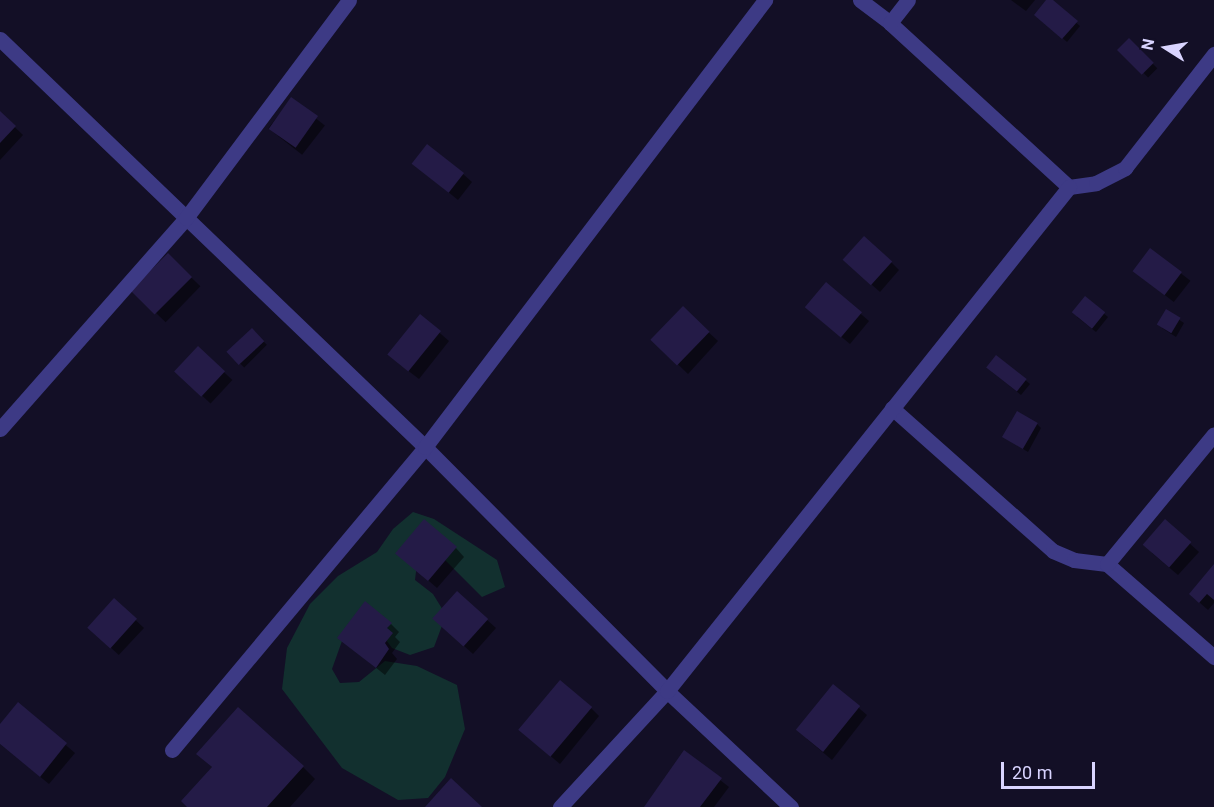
<!DOCTYPE html>
<style>
body{margin:0}
#map{position:relative;width:1214px;height:807px;overflow:hidden;background:#130f26;font-family:Roboto,sans-serif}
div>[style]{position:absolute}
[style*='--x']{left:calc(var(--x)*1px);top:calc(var(--y)*1px);width:calc(var(--w)*1px);rotate:calc(var(--a)*1deg)}
.green>*{inset:0;background:#12302f}
.shadow>*{inset:0;background:#0007;transform-origin:0 0}
.building>*{inset:0;background:#241b47;transform-origin:0 0}
.street>*{height:15px;margin:-7.5px;padding:0 7.5px;transform-origin:7.5px;border-radius:7.5px;background:#3d3a85}
span{translate:-50% -50%;white-space:nowrap;text-align:center;line-height:1.15;-webkit-text-stroke:5px #130f26;paint-order:stroke}
.north{position:absolute;left:1136px;top:18px;width:60px;height:60px;-webkit-text-stroke:4px #130f26;paint-order:stroke;rotate:281deg;font-size:16px;font-weight:700;line-height:24px;text-align:center;color:#d9d4ff}
.north::after{content:'';display:block;margin:auto;width:21px;height:27px;background:#d9d4ff;clip-path:polygon(50% 0,100% 100%,50% 72%,0 100%)}
.scale{position:absolute;left:1001px;top:762px;width:94px;height:27px;box-sizing:border-box;border:3px solid #d9d4ff;border-top:0;padding-left:8px;font-size:18px;line-height:21px;white-space:nowrap;color:#d9d4ff;-webkit-text-stroke:4px #130f26;paint-order:stroke}
</style>
<div id="map">
<div class="green">
<i style="clip-path:polygon(413px 512px,434px 519px,497px 560px,505px 587px,482px 597px,432px 547px,418px 555px,415px 580px,433px 594px,446px 615px,434px 647px,410px 655px,392px 648px,377px 628px,342px 641px,332px 669px,340px 683px,359px 682px,385px 661px,417px 666px,457px 685px,465px 729px,445px 777px,428px 798px,398px 800px,342px 768px,282px 689px,287px 648px,310px 604px,338px 576px,377px 552px,393px 529px)"></i>
</div>
<div class="shadow">
<i style="clip-path:polygon(1011px 0,1035px 0,1026px 11px)"></i>
<i style="clip-path:polygon(1048px 0,1080px 26px,1067px 42px,1040px 18px)"></i>
<i style="left:1129px;top:40px;width:40px;height:13px;rotate:45deg"></i>
<i style="left:291px;top:99px;width:43px;height:37px;rotate:38deg"></i>
<i style="clip-path:polygon(0 113px,23px 135px,0 160px)"></i>
<i style="clip-path:polygon(414px 164px,463px 174px,472px 182px,458px 200px)"></i>
<i style="left:1151px;top:250px;width:50px;height:27px;rotate:38deg"></i>
<i style="left:168px;top:255px;width:45px;height:50px;rotate:44deg"></i>
<i style="clip-path:polygon(891px 262px,899px 270px,880px 292px,853px 268px)"></i>
<i style="clip-path:polygon(826px 284px,869px 321px,850px 344px,815px 315px)"></i>
<i style="clip-path:polygon(1085px 298px,1108px 317px,1096px 332px,1077px 317px)"></i>
<i style="clip-path:polygon(683px 309px,718px 341px,688px 374px,662px 349px)"></i>
<i style="clip-path:polygon(1166px 311px,1184px 323px,1176px 337px,1162px 328px)"></i>
<i style="clip-path:polygon(420px 316px,449px 341px,419px 379px,398px 363px)"></i>
<i style="left:252px;top:330px;width:21px;height:32px;rotate:45deg"></i>
<i style="left:198px;top:348px;width:47px;height:32px;rotate:43deg"></i>
<i style="clip-path:polygon(997px 357px,1030px 384px,1021px 395px,992px 372px)"></i>
<i style="clip-path:polygon(1037px 424px,1041px 428px,1028px 452px,1004px 437px)"></i>
<i style="clip-path:polygon(1165px 521px,1199px 552px,1178px 575px,1152px 553px)"></i>
<i style="clip-path:polygon(456px 548px,464px 557px,437px 588px,406px 561px)"></i>
<i style="clip-path:polygon(1214px 567px,1214px 603px,1208px 610px,1199px 602px)"></i>
<i style="clip-path:polygon(457px 593px,496px 628px,473px 654px,443px 627px)"></i>
<i style="left:114px;top:600px;width:41px;height:37px;rotate:43deg"></i>
<i style="clip-path:polygon(391px 624px,399px 632px,395px 637px,400px 642px,392px 653px,397px 659px,385px 675px,339px 638px)"></i>
<i style="clip-path:polygon(833px 686px,867px 715px,832px 760px,807px 739px)"></i>
<i style="clip-path:polygon(18px 704px,75px 753px,49px 784px,0 744px,0 726px)"></i>
<i style="clip-path:polygon(591px 708px,599px 716px,560px 764px,529px 738px)"></i>
<i style="clip-path:polygon(684px 752px,729px 787px,714px 807px,646px 807px)"></i>
<i style="clip-path:polygon(198px 754px,303px 767px,315px 779px,290px 807px,189px 807px,213px 768px)"></i>
</div>
<div class="building">
<i style="clip-path:polygon(1046px 0,1053px 0,1078px 21px,1062px 39px,1034px 15px)"></i>
<i style="left:1129px;top:38px;width:35px;height:17px;rotate:45deg"></i>
<i style="left:291px;top:97px;width:33px;height:39px;rotate:35deg"></i>
<i style="clip-path:polygon(0 111px,16px 126px,0 143px)"></i>
<i style="left:427px;top:144px;width:47px;height:25px;rotate:38deg"></i>
<i style="left:864px;top:236px;width:38px;height:32px;rotate:42deg"></i>
<i style="left:1150px;top:248px;width:40px;height:29px;rotate:37deg"></i>
<i style="left:168px;top:253px;width:34px;height:53px;rotate:45deg"></i>
<i style="left:826px;top:282px;width:47px;height:33px;rotate:40deg"></i>
<i style="left:1085px;top:296px;width:26px;height:21px;rotate:39deg"></i>
<i style="left:683px;top:306px;width:37px;height:47px;rotate:44deg"></i>
<i style="left:1166px;top:309px;width:17px;height:18px;rotate:31deg"></i>
<i style="left:420px;top:314px;width:27px;height:52px;rotate:39deg"></i>
<i style="left:252px;top:328px;width:18px;height:35px;rotate:47deg"></i>
<i style="left:198px;top:346px;width:37px;height:35px;rotate:43deg"></i>
<i style="left:996px;top:355px;width:39px;height:16px;rotate:38deg"></i>
<i style="left:1017px;top:411px;width:24px;height:30px;rotate:30deg"></i>
<i style="left:424px;top:519px;width:43px;height:45px;rotate:40deg"></i>
<i style="left:1165px;top:519px;width:35px;height:34px;rotate:41deg"></i>
<i style="clip-path:polygon(1214px 564px,1214px 600px,1207px 594px,1199px 603px,1189px 594px)"></i>
<i style="left:457px;top:591px;width:42px;height:37px;rotate:42deg"></i>
<i style="left:114px;top:598px;width:31px;height:40px;rotate:42deg"></i>
<i style="clip-path:polygon(365px 601px,392px 623px,387px 628px,393px 633px,385px 643px,389px 649px,376px 668px,337px 638px)"></i>
<i style="left:560px;top:680px;width:42px;height:65px;rotate:40deg"></i>
<i style="left:833px;top:684px;width:35px;height:59px;rotate:39deg"></i>
<i style="clip-path:polygon(18px 702px,67px 743px,40px 777px,0 744px,0 724px)"></i>
<i style="clip-path:polygon(238px 707px,304px 766px,267px 807px,187px 807px,181px 801px,212px 767px,196px 754px)"></i>
<i style="clip-path:polygon(684px 750px,722px 778px,700px 807px,644px 807px)"></i>
<i style="clip-path:polygon(451px 778px,482px 807px,425px 807px)"></i>
</div>
<div class="street">
<i style="--x:860;--y:0;--w:38;--a:37"></i>
<i style="--x:890;--y:23;--w:243;--a:42.5"></i>
<i style="--x:1069;--y:187;--w:27;--a:-8"></i>
<i style="--x:1096;--y:183;--w:33;--a:-27"></i>
<i style="--x:1125;--y:168;--w:145;--a:-52"></i>
<i style="--x:890;--y:23;--w:29;--a:-52"></i>
<i style="--x:0;--y:39;--w:589;--a:43.83"></i>
<i style="--x:425;--y:447;--w:344;--a:45.2"></i>
<i style="--x:667;--y:691;--w:170;--a:43.1"></i>
<i style="--x:892;--y:408;--w:215;--a:41.6"></i>
<i style="--x:1053;--y:551;--w:23;--a:23"></i>
<i style="--x:1074;--y:560;--w:33;--a:7"></i>
<i style="--x:1107;--y:564;--w:142;--a:41"></i>
<i style="--x:0;--y:429;--w:281;--a:-48.6"></i>
<i style="--x:186;--y:218;--w:272;--a:-53.2"></i>
<i style="--x:1107;--y:564;--w:168;--a:-50.5"></i>
<i style="--x:172;--y:750;--w:395;--a:-50.1"></i>
<i style="--x:425;--y:447;--w:562;--a:-52.74"></i>
<i style="--x:560;--y:807;--w:158;--a:-47.3"></i>
<i style="--x:667;--y:691;--w:645;--a:-51.42"></i>
</div>
<div class="north">N</div>
<div class="scale">20 m</div>
</div>
